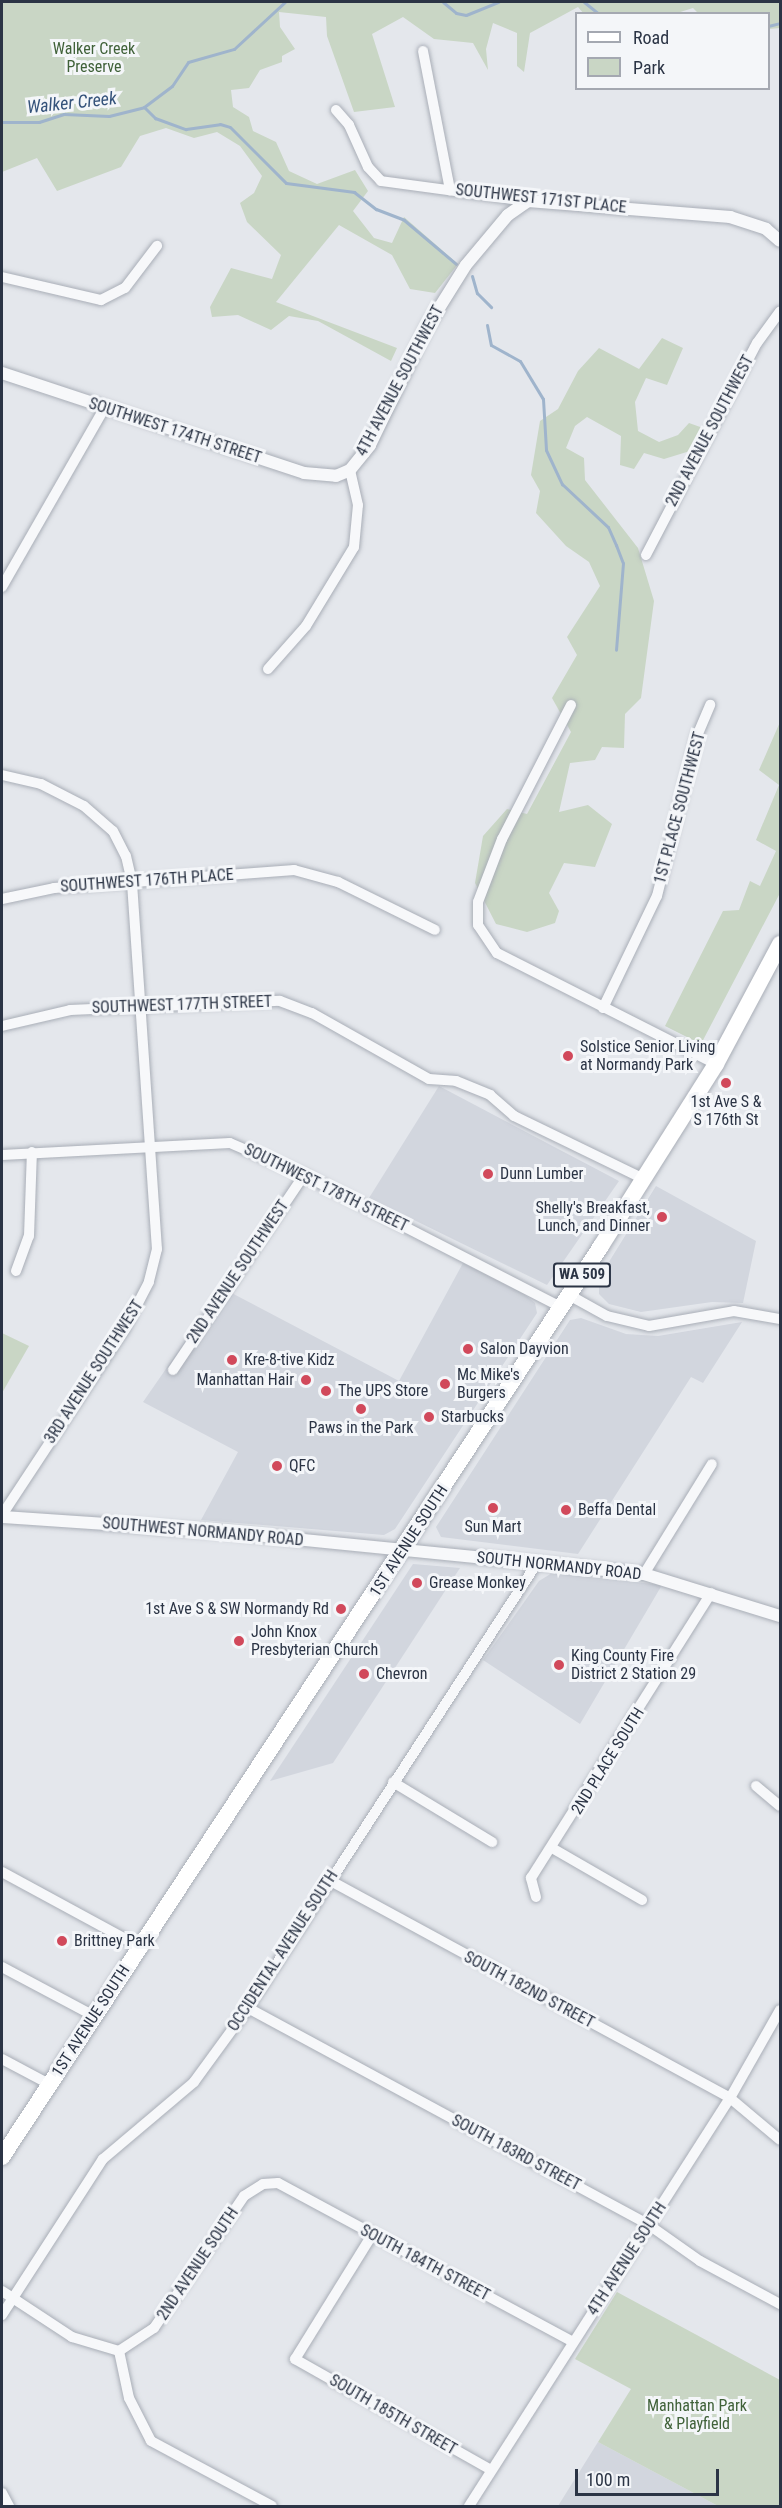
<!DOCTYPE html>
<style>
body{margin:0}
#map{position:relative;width:782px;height:2508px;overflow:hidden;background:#e4e7ec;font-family:"Roboto Condensed",sans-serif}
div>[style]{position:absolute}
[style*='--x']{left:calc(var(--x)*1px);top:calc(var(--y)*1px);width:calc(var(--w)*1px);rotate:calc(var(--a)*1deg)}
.built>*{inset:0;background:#d2d6de}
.green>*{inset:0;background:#c9d6c5}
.stream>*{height:3px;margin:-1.5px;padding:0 1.5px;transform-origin:1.5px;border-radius:1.5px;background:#9fb4cc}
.roads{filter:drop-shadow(0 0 2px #a9aeb7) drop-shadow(0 0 2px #a9aeb7)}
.minor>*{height:10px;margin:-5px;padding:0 5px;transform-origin:5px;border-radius:5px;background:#f7f8fa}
.tertiary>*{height:12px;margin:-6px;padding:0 6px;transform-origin:6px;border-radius:6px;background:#f7f8fa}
.primary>*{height:16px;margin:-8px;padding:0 8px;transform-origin:8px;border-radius:8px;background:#fff}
.dots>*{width:16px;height:16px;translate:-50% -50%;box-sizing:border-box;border:3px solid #f4f6f9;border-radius:50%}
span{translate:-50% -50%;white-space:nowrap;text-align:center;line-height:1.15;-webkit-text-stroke:6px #f4f6f9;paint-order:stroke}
.shield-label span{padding:2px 4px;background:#f4f6f9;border:2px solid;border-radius:4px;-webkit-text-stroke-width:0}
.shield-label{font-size:15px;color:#2b3445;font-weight:700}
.park-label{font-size:16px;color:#3f6138}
.street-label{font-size:16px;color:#2b3445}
.poi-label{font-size:16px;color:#2b3445}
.left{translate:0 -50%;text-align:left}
.right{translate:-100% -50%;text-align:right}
.water-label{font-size:18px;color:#34527a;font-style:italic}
.frame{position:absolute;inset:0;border:3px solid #2b3445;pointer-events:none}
.legend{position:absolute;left:575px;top:12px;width:195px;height:78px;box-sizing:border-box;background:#f4f6f9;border:2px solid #a4a8b1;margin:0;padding:8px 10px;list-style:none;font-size:18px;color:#2b3445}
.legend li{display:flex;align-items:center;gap:12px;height:30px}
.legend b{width:30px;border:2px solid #a4a8b1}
.scale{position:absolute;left:575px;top:2469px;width:144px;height:27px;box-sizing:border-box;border:3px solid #2b3445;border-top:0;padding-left:8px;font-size:18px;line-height:21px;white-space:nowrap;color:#2b3445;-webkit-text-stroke:4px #f4f6f9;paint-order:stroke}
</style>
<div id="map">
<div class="built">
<i style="clip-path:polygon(439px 1086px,619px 1181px,547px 1285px,369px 1198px)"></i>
<i style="clip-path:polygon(656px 1186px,756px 1241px,743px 1303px,712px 1302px,641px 1312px,609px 1304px,599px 1294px,599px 1278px)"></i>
<i style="clip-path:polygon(463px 1263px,524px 1294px,535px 1303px,537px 1313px,395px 1529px,384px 1535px,201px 1520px,238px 1452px,143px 1402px,222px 1288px,399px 1381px)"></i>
<i style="clip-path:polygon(581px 1318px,626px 1334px,658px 1336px,742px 1322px,703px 1383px,691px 1377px,578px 1554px,441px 1537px,436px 1527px,570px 1320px)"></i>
<i style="clip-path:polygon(413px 1564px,460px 1568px,333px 1763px,270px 1781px)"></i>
<i style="clip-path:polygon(552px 1573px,662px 1585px,580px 1724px,483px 1660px,539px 1581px)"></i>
<i style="clip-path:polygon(598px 2442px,718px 2506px,558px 2506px)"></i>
</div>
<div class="green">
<i style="clip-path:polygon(2px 2px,780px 2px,780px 28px,769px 29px,768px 14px,698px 13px,693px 8px,677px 13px,584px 14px,578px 7px,530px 33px,524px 72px,517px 66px,517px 33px,493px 23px,486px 49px,488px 70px,473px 43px,434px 39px,403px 17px,372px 34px,395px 107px,354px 112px,327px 36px,326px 17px,279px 12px,280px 27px,295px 49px,282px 56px,282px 62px,260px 70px,249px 88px,231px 90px,233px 107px,249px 117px,253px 131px,276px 142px,289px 171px,317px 184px,355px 170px,368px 191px,353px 211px,374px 238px,392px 243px,404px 217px,458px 264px,435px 293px,410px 289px,392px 255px,339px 225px,276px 302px,397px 348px,391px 361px,318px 321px,289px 316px,271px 330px,238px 315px,212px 317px,210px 307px,231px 268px,272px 279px,281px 255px,247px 222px,240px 203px,254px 193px,262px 176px,240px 146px,217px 132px,194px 138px,166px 128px,140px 136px,121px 167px,57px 191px,37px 158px,2px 172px)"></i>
<i style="clip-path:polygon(662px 338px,683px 348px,667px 385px,646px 378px,635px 402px,638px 431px,659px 442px,678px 435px,689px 423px,703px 428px,690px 451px,664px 459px,644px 453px,634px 469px,620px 465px,621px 436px,587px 417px,575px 426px,566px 448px,584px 458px,585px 480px,638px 548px,654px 601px,641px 698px,625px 714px,624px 748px,602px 747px,595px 760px,570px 763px,559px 812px,588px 805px,612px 824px,595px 867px,564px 863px,549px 893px,559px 911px,555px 923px,527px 932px,496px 924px,475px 883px,483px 836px,507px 809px,527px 814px,571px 732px,552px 698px,577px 655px,567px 637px,600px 586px,589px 562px,566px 546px,536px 513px,540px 491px,531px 475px,540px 421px,558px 409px,578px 371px,599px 348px,639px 369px)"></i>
<i style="clip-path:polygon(780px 722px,780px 893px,701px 1044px,665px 1026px,723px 911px,739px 910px,750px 881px,760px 886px,776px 851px,756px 840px,779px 785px,759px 770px)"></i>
<i style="clip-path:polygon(2px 1333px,29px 1346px,2px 1393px)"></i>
<i style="clip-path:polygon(617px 2292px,780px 2380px,780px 2506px,718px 2506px,598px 2442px,631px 2389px,575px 2359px)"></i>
</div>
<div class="stream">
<i style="--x:443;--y:2;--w:17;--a:40"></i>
<i style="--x:456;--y:13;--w:10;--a:11"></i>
<i style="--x:466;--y:15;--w:35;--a:-22"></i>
<i style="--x:584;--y:2;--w:19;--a:39"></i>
<i style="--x:768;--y:26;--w:12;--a:-14"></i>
<i style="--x:144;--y:107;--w:16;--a:45"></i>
<i style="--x:155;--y:118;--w:33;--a:20"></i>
<i style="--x:186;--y:129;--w:34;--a:-8"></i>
<i style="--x:220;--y:124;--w:10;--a:17"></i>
<i style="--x:230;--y:127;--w:79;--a:45"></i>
<i style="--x:286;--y:183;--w:69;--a:7.5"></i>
<i style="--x:354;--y:192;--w:28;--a:38"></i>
<i style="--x:376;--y:209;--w:30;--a:21"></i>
<i style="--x:404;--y:220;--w:68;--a:40.2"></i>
<i style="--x:2;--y:122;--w:37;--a:0"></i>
<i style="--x:39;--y:122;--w:26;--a:-18"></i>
<i style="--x:64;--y:114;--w:45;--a:2.5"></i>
<i style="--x:109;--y:116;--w:36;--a:-14"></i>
<i style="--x:144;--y:107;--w:35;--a:-37"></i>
<i style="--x:172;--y:86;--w:29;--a:-56"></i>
<i style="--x:188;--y:62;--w:48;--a:-15.8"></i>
<i style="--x:234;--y:49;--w:69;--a:-42.7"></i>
<i style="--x:472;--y:276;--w:18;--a:74"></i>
<i style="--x:477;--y:293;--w:20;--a:45"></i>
<i style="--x:487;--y:325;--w:20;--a:79"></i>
<i style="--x:491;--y:345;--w:33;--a:29"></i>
<i style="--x:520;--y:361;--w:44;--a:58.8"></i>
<i style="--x:543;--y:399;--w:51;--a:86.6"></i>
<i style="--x:546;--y:450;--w:38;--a:65"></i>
<i style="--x:562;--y:484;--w:63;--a:43.1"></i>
<i style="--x:608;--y:527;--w:20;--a:66"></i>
<i style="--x:616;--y:545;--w:19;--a:69"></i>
<i style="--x:623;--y:563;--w:87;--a:94.6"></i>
</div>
<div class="roads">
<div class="minor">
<i style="--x:423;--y:51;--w:142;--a:79"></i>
<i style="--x:336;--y:110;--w:20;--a:49"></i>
<i style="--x:349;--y:125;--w:46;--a:65.7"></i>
<i style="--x:368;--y:167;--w:19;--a:47"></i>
<i style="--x:381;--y:181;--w:148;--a:7.7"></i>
<i style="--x:2;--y:277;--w:102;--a:13.1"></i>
<i style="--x:101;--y:300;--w:27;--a:-27"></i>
<i style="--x:125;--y:288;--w:53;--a:-52.7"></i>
<i style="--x:646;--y:555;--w:239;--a:-62.4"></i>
<i style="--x:757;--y:343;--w:39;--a:-54"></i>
<i style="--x:2;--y:587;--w:205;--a:-60.2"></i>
<i style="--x:268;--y:669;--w:57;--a:-48.5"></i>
<i style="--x:306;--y:626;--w:92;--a:-58.7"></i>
<i style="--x:354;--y:547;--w:42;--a:-84.6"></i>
<i style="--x:358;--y:505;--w:36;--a:-103"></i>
<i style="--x:571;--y:705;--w:151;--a:117.2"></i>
<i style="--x:502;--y:839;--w:67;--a:110.9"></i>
<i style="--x:478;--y:902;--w:23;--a:90"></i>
<i style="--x:478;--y:925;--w:34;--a:56"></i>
<i style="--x:497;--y:953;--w:246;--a:26.9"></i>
<i style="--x:2;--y:775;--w:40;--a:13"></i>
<i style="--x:41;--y:784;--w:48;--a:27.1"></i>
<i style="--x:84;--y:806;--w:38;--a:41"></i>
<i style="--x:113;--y:831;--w:28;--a:63"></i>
<i style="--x:126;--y:856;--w:28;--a:77"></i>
<i style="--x:132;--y:883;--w:367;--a:86.1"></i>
<i style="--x:157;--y:1249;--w:34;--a:104"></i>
<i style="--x:149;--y:1282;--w:54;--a:117.5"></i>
<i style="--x:124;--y:1330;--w:222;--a:123.4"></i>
<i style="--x:2;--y:899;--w:53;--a:-11.9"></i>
<i style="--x:54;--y:888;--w:241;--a:-4.3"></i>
<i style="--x:294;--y:870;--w:46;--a:15.3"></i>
<i style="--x:338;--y:882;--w:108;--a:26.3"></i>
<i style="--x:603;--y:1008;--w:124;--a:-64.3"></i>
<i style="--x:657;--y:896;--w:165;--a:-76"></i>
<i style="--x:697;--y:736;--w:34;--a:-67"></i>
<i style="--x:2;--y:1026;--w:70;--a:-13.2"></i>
<i style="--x:70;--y:1010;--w:210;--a:-2.5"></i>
<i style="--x:280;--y:1001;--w:34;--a:21"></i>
<i style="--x:312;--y:1013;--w:134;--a:29.4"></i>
<i style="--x:429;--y:1079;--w:27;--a:4"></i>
<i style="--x:456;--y:1081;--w:37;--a:22"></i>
<i style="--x:490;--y:1095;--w:32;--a:41"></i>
<i style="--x:514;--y:1116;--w:144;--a:25.9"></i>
<i style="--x:2;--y:1155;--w:228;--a:-3"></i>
<i style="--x:230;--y:1143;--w:81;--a:23.4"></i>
<i style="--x:304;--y:1175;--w:289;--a:27.2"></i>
<i style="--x:16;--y:1271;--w:37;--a:-70"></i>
<i style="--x:29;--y:1236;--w:84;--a:-88"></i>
<i style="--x:569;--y:1295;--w:43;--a:28.9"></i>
<i style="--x:607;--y:1316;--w:43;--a:13.4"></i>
<i style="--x:649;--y:1326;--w:86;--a:-10"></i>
<i style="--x:734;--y:1311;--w:47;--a:9.9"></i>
<i style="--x:173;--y:1370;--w:235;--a:-56.1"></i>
<i style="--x:644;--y:1574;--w:129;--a:-58.3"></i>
<i style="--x:393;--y:1782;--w:116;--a:31.2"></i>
<i style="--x:756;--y:1786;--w:31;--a:40"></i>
<i style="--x:552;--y:1848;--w:104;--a:30"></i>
<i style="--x:2;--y:1872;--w:157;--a:28.5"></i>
<i style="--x:329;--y:1880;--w:456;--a:28.5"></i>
<i style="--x:730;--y:2098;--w:65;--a:40"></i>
<i style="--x:536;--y:1897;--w:20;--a:-105"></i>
<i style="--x:531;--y:1878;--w:337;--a:-57.7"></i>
<i style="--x:2;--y:1967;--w:104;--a:28"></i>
<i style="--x:248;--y:2008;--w:456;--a:28.4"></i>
<i style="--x:649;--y:2225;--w:62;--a:35.2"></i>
<i style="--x:700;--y:2261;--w:91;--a:28.3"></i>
<i style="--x:2;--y:2059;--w:53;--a:28"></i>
<i style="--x:372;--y:2235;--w:146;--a:121.8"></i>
<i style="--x:295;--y:2359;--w:225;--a:29.5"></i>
<i style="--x:2;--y:2291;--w:84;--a:33.3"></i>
<i style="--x:72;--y:2337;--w:49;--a:16.6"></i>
<i style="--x:119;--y:2351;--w:48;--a:78"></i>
<i style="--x:129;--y:2398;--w:48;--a:62.9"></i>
<i style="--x:151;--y:2441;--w:137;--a:28.2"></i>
<i style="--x:2;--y:2315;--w:186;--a:-57.1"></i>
<i style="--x:103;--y:2159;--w:119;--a:-40.2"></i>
<i style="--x:194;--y:2082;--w:92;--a:-53.9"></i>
<i style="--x:248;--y:2008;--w:531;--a:-57"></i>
<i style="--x:119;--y:2351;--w:42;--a:-33.3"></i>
<i style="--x:154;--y:2328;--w:160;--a:-55.7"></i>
<i style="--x:244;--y:2196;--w:22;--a:-32"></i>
<i style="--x:263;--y:2184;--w:15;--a:-4"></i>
<i style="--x:278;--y:2183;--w:335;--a:28.3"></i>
<i style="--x:2;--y:2493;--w:15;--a:62"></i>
<i style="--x:469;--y:2506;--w:484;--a:-57.4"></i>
<i style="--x:730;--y:2098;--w:101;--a:-60.4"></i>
</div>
<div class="tertiary">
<i style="--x:2;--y:373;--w:318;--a:18.3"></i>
<i style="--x:304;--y:473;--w:32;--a:5"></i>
<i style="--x:336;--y:476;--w:15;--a:-23"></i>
<i style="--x:350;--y:470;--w:32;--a:-51"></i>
<i style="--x:370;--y:445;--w:129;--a:-64.2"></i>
<i style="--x:426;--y:329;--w:75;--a:-58"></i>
<i style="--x:466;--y:265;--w:65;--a:-50"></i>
<i style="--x:508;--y:215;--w:24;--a:-35"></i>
<i style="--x:528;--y:201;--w:203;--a:4.5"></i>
<i style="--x:730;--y:217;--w:38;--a:18"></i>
<i style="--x:766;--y:229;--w:18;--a:41"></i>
<i style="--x:2;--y:1517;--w:223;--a:3.9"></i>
<i style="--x:224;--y:1532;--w:422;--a:5.7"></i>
<i style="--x:644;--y:1574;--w:142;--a:17.2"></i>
</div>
<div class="primary">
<i style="--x:2;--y:2157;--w:1090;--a:-56.67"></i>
<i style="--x:601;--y:1246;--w:215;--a:-57.7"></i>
<i style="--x:716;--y:1064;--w:136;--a:-61.9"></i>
</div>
</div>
<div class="dots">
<i style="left:568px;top:1056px;background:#d1495b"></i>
<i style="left:726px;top:1083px;background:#d1495b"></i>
<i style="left:488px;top:1174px;background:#d1495b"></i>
<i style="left:662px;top:1217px;background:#d1495b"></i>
<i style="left:468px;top:1349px;background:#d1495b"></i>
<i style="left:232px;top:1360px;background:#d1495b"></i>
<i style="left:306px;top:1380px;background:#d1495b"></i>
<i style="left:445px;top:1384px;background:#d1495b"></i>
<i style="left:326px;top:1391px;background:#d1495b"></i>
<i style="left:361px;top:1409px;background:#d1495b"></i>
<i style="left:429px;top:1417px;background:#d1495b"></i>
<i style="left:277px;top:1466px;background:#d1495b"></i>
<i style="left:493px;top:1508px;background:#d1495b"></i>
<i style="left:566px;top:1510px;background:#d1495b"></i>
<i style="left:417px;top:1583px;background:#d1495b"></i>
<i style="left:341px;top:1609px;background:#d1495b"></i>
<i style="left:239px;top:1641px;background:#d1495b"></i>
<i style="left:559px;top:1665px;background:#d1495b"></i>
<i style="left:364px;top:1674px;background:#d1495b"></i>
<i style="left:62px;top:1941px;background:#d1495b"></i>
</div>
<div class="shield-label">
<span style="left:582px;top:1275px">WA 509</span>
</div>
<div class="park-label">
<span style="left:94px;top:58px">Walker Creek<br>Preserve</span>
<span style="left:697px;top:2415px">Manhattan Park<br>&amp; Playfield</span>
</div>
<div class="street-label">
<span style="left:541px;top:199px;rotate:6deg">SOUTHWEST 171ST PLACE</span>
<span style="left:400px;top:381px;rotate:-62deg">4TH AVENUE SOUTHWEST</span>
<span style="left:175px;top:431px;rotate:18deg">SOUTHWEST 174TH STREET</span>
<span style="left:710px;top:431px;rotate:-62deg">2ND AVENUE SOUTHWEST</span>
<span style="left:680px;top:808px;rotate:-75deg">1ST PLACE SOUTHWEST</span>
<span style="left:147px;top:881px;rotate:-4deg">SOUTHWEST 176TH PLACE</span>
<span style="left:182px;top:1005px;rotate:-2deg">SOUTHWEST 177TH STREET</span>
<span style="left:326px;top:1188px;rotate:26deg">SOUTHWEST 178TH STREET</span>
<span style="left:238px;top:1272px;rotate:-56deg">2ND AVENUE SOUTHWEST</span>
<span style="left:94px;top:1372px;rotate:-57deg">3RD AVENUE SOUTHWEST</span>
<span style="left:203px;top:1532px;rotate:5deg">SOUTHWEST NORMANDY ROAD</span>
<span style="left:409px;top:1541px;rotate:-57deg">1ST AVENUE SOUTH</span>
<span style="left:559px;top:1566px;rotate:6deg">SOUTH NORMANDY ROAD</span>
<span style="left:608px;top:1761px;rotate:-58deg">2ND PLACE SOUTH</span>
<span style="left:283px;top:1951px;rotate:-57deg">OCCIDENTAL AVENUE SOUTH</span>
<span style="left:529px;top:1990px;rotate:28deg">SOUTH 182ND STREET</span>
<span style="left:91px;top:2021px;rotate:-57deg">1ST AVENUE SOUTH</span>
<span style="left:516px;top:2153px;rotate:28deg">SOUTH 183RD STREET</span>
<span style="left:627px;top:2259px;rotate:-57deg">4TH AVENUE SOUTH</span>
<span style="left:425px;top:2263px;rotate:28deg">SOUTH 184TH STREET</span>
<span style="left:198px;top:2264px;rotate:-56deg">2ND AVENUE SOUTH</span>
<span style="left:393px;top:2415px;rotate:30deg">SOUTH 185TH STREET</span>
</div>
<div class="poi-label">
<span class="left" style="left:580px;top:1056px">Solstice Senior Living<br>at Normandy Park</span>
<span style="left:726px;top:1111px">1st Ave S &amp;<br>S 176th St</span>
<span class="left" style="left:500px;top:1174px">Dunn Lumber</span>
<span class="right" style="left:650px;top:1217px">Shelly's Breakfast,<br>Lunch, and Dinner</span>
<span class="left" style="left:480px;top:1349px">Salon Dayvion</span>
<span class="left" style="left:244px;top:1360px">Kre-8-tive Kidz</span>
<span class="left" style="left:457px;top:1384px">Mc Mike's<br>Burgers</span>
<span class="right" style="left:294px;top:1380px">Manhattan Hair</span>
<span class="left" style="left:338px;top:1391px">The UPS Store</span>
<span class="left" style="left:441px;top:1417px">Starbucks</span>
<span style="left:361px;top:1428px">Paws in the Park</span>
<span class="left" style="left:289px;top:1466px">QFC</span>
<span class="left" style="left:578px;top:1510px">Beffa Dental</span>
<span style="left:493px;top:1527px">Sun Mart</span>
<span class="left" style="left:429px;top:1583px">Grease Monkey</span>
<span class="right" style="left:329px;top:1609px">1st Ave S &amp; SW Normandy Rd</span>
<span class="left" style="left:251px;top:1641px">John Knox<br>Presbyterian Church</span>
<span class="left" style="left:571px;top:1665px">King County Fire<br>District 2 Station 29</span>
<span class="left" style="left:376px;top:1674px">Chevron</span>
<span class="left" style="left:74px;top:1941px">Brittney Park</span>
</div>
<div class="water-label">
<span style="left:72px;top:103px;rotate:-6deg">Walker Creek</span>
</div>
<div class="frame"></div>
<ul class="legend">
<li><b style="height:8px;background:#fff"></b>Road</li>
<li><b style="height:16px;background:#c9d6c5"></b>Park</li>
</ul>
<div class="scale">100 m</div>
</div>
